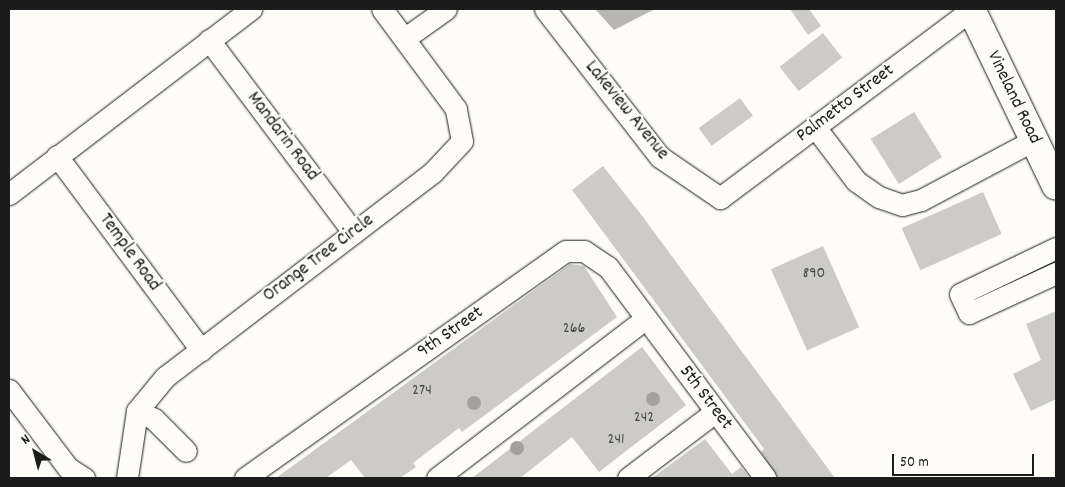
<!DOCTYPE html>
<style>
body{margin:0}
#map{position:relative;width:1065px;height:487px;overflow:hidden;background:#fdfcf7;font-family:Dekko,sans-serif}
div>[style]{position:absolute}
[style*='--x']{left:calc(var(--x)*1px);top:calc(var(--y)*1px);width:calc(var(--w)*1px);rotate:calc(var(--a)*1deg)}
.water>*{inset:0;background:#b7b6b2}
.building>*{inset:0;background:#cccbc8;transform-origin:0 0}
.roads{filter:drop-shadow(0 0 1px #1c1c1c) drop-shadow(0 0 1px #1c1c1c)}
.minor>*{height:21px;margin:-10.5px;padding:0 10.5px;transform-origin:10.5px;border-radius:10.5px;background:#fdfcf7}
.major>*{height:28px;margin:-14px;padding:0 14px;transform-origin:14px;border-radius:14px;background:#fdfcf7}
.trees>*{width:14px;height:14px;margin:-7px;border-radius:50%;background:#a2a19e}
span{translate:-50% -50%;white-space:nowrap;text-align:center;line-height:1.15;-webkit-text-stroke:4.5px #fdfcf7;paint-order:stroke}
.number-label{font-size:16px;color:#484847}
.number-label span{-webkit-text-stroke-width:0}
.street-label{font-size:19px;color:#1c1c1c}
.frame{position:absolute;inset:0;border:10px solid #1c1c1c;pointer-events:none}
.north{position:absolute;left:10px;top:427px;width:50px;height:50px;-webkit-text-stroke:4px #fdfcf7;paint-order:stroke;rotate:323deg;font-size:14px;font-weight:700;line-height:20px;text-align:center;color:#1c1c1c}
.north::after{content:'';display:block;margin:auto;width:18px;height:22px;background:#1c1c1c;clip-path:polygon(50% 0,100% 100%,50% 72%,0 100%)}
.scale{position:absolute;left:892px;top:454px;width:142px;height:22px;box-sizing:border-box;border:2px solid #1c1c1c;border-top:0;padding-left:6px;font-size:15px;line-height:18px;white-space:nowrap;color:#1c1c1c;-webkit-text-stroke:4px #fdfcf7;paint-order:stroke}
</style>
<div id="map">
<div class="water">
<i style="clip-path:polygon(595px 9px,655px 9px,614px 30px)"></i>
</div>
<div class="building">
<i style="clip-path:polygon(790px 9px,809px 9px,821px 26px,808px 35px)"></i>
<i style="left:823px;top:33px;width:31px;height:55px;rotate:52deg"></i>
<i style="left:740px;top:98px;width:22px;height:51px;rotate:54deg"></i>
<i style="left:914px;top:112px;width:53px;height:51px;rotate:58deg"></i>
<i style="clip-path:polygon(603px 166px,643px 217px,835px 478px,777px 478px,761px 452px,764px 449px,572px 190px)"></i>
<i style="left:983px;top:192px;width:46px;height:89px;rotate:66deg"></i>
<i style="left:823px;top:246px;width:89px;height:57px;rotate:66deg"></i>
<i style="clip-path:polygon(570px 264px,584px 266px,617px 317px,462px 432px,459px 428px,413px 463px,416px 467px,400px 478px,365px 478px,351px 460px,326px 478px,276px 478px)"></i>
<i style="clip-path:polygon(1056px 311px,1056px 399px,1031px 411px,1013px 374px,1041px 360px,1026px 324px)"></i>
<i style="clip-path:polygon(642px 347px,686px 405px,630px 448px,599px 472px,572px 437px,520px 478px,472px 478px)"></i>
<i style="clip-path:polygon(705px 439px,732px 474px,741px 467px,750px 478px,652px 478px)"></i>
</div>
<div class="roads">
<div class="minor">
<i style="--x:545;--y:9;--w:187;--a:52.2"></i>
<i style="--x:660;--y:157;--w:73;--a:34.3"></i>
<i style="--x:720;--y:198;--w:316;--a:-36.8"></i>
<i style="--x:405;--y:38;--w:50;--a:-35.3"></i>
<i style="--x:209;--y:40;--w:241;--a:53.1"></i>
<i style="--x:815;--y:127;--w:68;--a:52.8"></i>
<i style="--x:856;--y:181;--w:28;--a:35"></i>
<i style="--x:879;--y:197;--w:24;--a:19"></i>
<i style="--x:902;--y:205;--w:20;--a:-15"></i>
<i style="--x:921;--y:200;--w:128;--a:-28"></i>
<i style="--x:57;--y:156;--w:242;--a:53.4"></i>
<i style="--x:9;--y:194;--w:305;--a:-37.4"></i>
<i style="--x:1056;--y:248;--w:106;--a:154.4"></i>
<i style="--x:960;--y:294;--w:21;--a:65"></i>
<i style="--x:969;--y:313;--w:96;--a:-24.7"></i>
<i style="--x:9;--y:390;--w:98;--a:52.9"></i>
<i style="--x:68;--y:468;--w:19;--a:32"></i>
<i style="--x:137;--y:411;--w:19;--a:25"></i>
<i style="--x:154;--y:419;--w:45;--a:45"></i>
<i style="--x:127;--y:478;--w:68;--a:-81.5"></i>
<i style="--x:137;--y:411;--w:44;--a:-50.5"></i>
<i style="--x:165;--y:377;--w:337;--a:-37.4"></i>
<i style="--x:433;--y:172;--w:42;--a:-46.9"></i>
<i style="--x:462;--y:141;--w:33;--a:-101"></i>
<i style="--x:456;--y:109;--w:124;--a:-126.5"></i>
<i style="--x:245;--y:478;--w:393;--a:-35.3"></i>
<i style="--x:566;--y:251;--w:18;--a:0"></i>
<i style="--x:584;--y:251;--w:29;--a:34"></i>
<i style="--x:608;--y:267;--w:263;--a:53.3"></i>
<i style="--x:437;--y:478;--w:263;--a:-37.4"></i>
<i style="--x:628;--y:478;--w:109;--a:-37.2"></i>
</div>
<div class="major">
<i style="--x:971;--y:9;--w:196;--a:64.3"></i>
</div>
</div>
<div class="trees">
<i style="left:653px;top:399px"></i>
<i style="left:474px;top:403px"></i>
<i style="left:517px;top:448px"></i>
</div>
<div class="number-label">
<span style="left:814px;top:274px">890</span>
<span style="left:574px;top:329px">266</span>
<span style="left:422px;top:391px">274</span>
<span style="left:644px;top:418px">242</span>
<span style="left:616px;top:440px">241</span>
</div>
<div class="street-label">
<span style="left:1013px;top:98px;rotate:64deg">Vineland Road</span>
<span style="left:846px;top:104px;rotate:-37deg">Palmetto Street</span>
<span style="left:626px;top:111px;rotate:51deg">Lakeview Avenue</span>
<span style="left:282px;top:137px;rotate:53deg">Mandarin Road</span>
<span style="left:129px;top:253px;rotate:54deg">Temple Road</span>
<span style="left:319px;top:259px;rotate:-37deg">Orange Tree Circle</span>
<span style="left:451px;top:333px;rotate:-35deg">9th Street</span>
<span style="left:705px;top:398px;rotate:53deg">5th Street</span>
</div>
<div class="frame"></div>
<div class="north">N</div>
<div class="scale">50 m</div>
</div>
